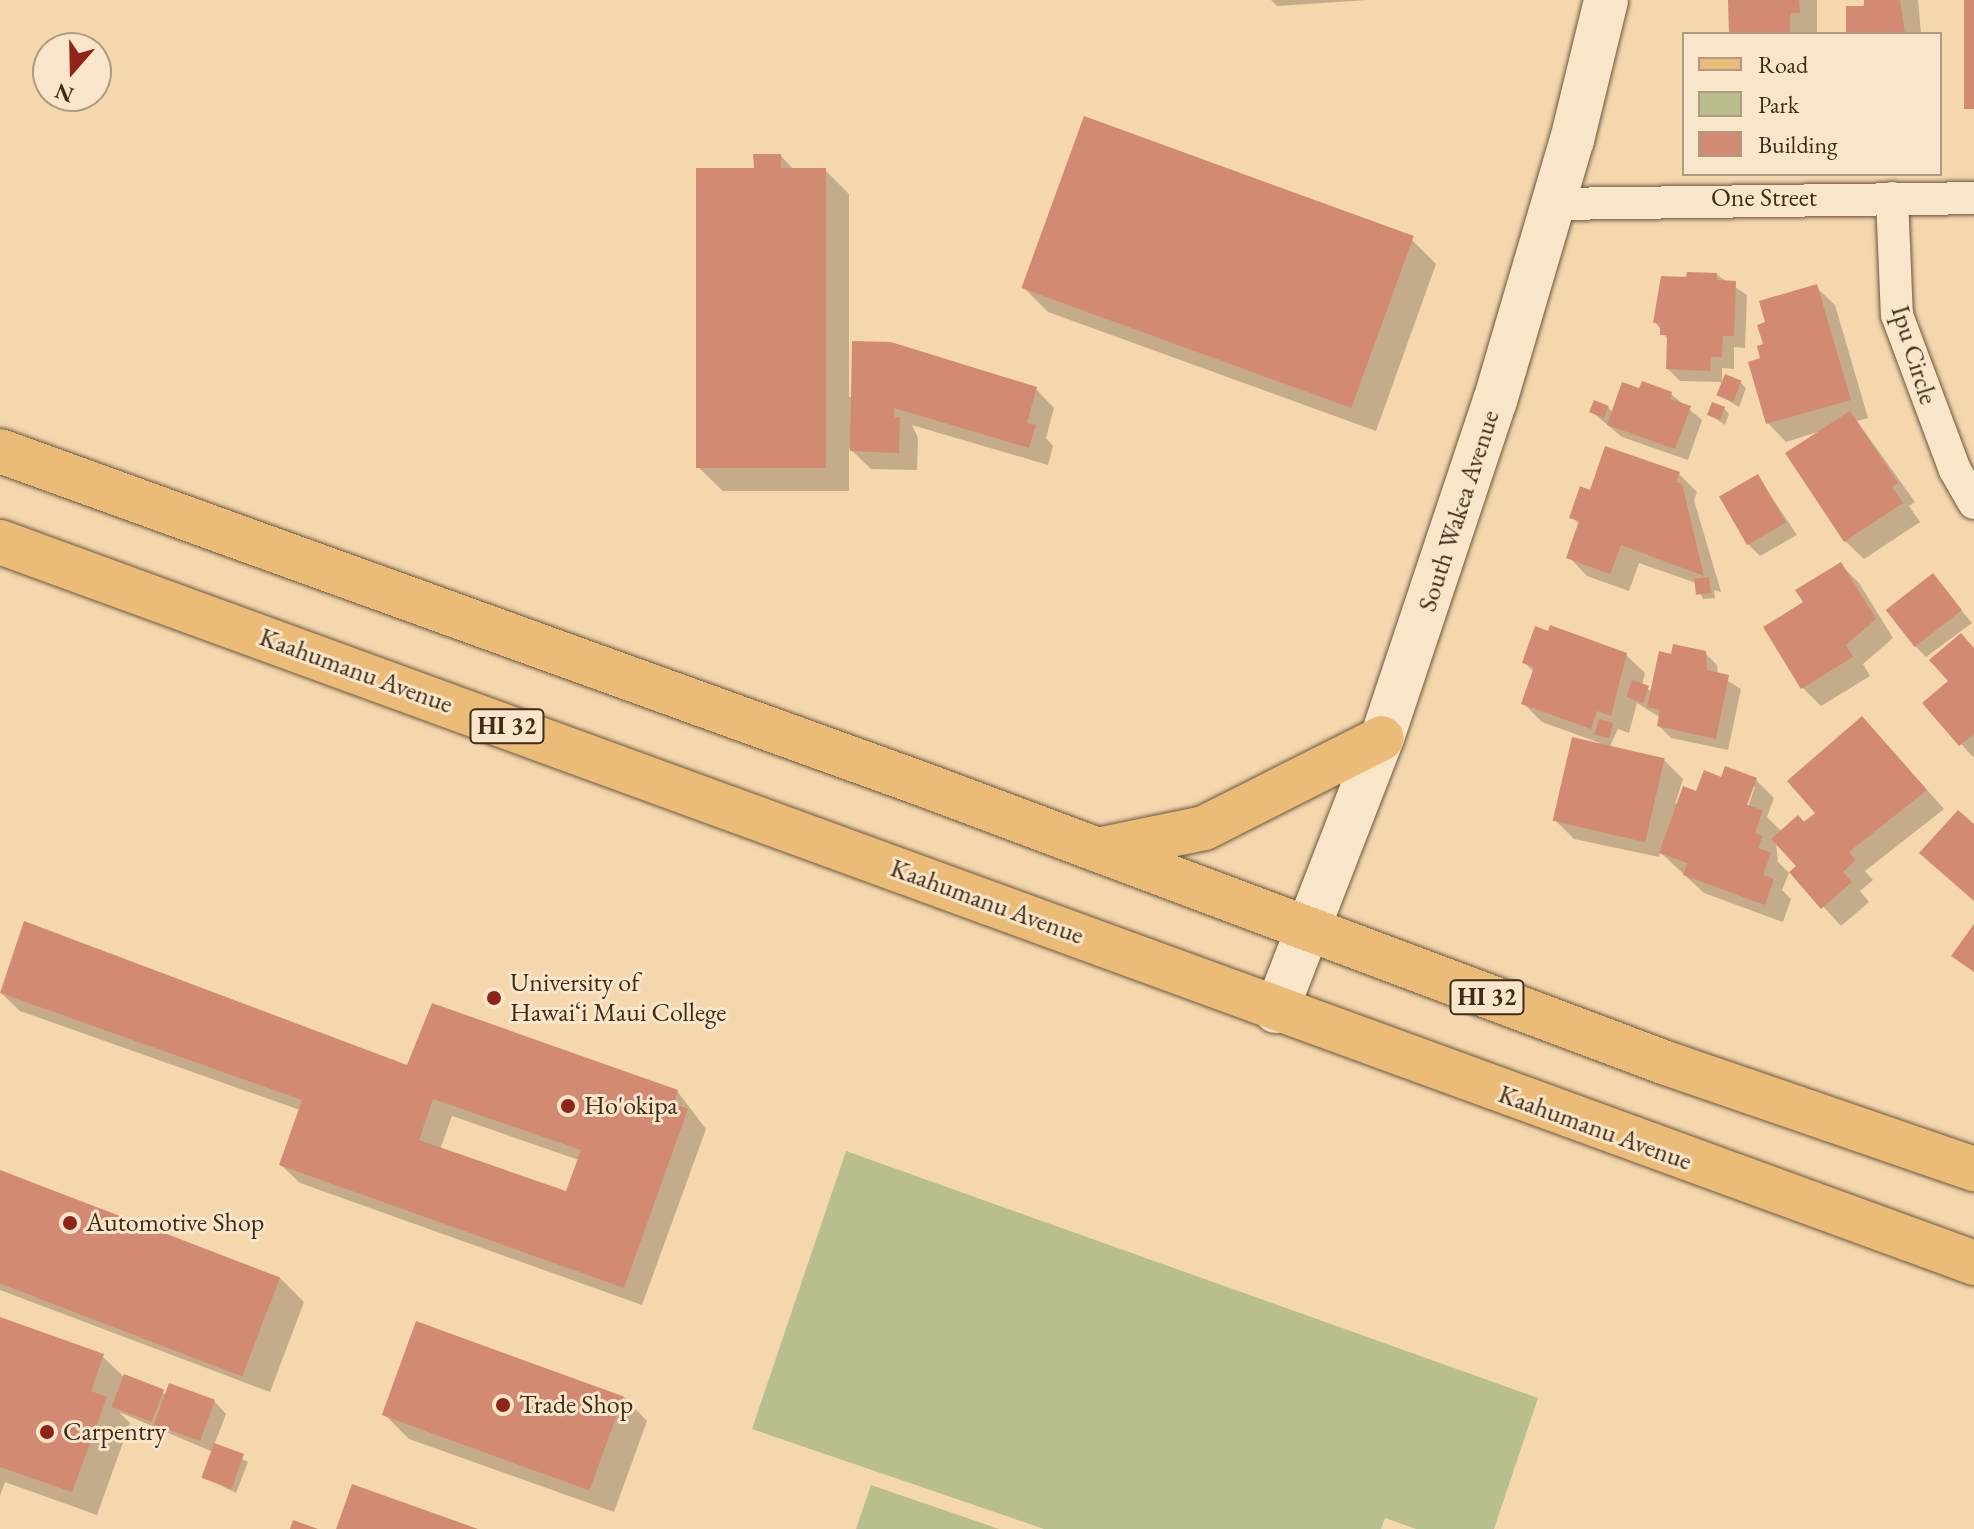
<!DOCTYPE html>
<meta charset="utf-8">
<style>
body{margin:0}
#map{position:relative;width:1974px;height:1529px;overflow:hidden;background:#f5d7ae;font-family:"EB Garamond",serif}
div>[style]{position:absolute}
[style*='--x']{left:calc(var(--x)*1px);top:calc(var(--y)*1px);width:calc(var(--w)*1px);rotate:calc(var(--a)*1deg)}
.green>*{inset:0;background:#b9bf8c}
.shadow>*{inset:0;background:#0003;transform-origin:0 0}
.building>*{inset:0;background:#d38a73;transform-origin:0 0}
.roads{filter:drop-shadow(0 0 2px #6b573e) drop-shadow(0 0 2px #6b573e)}
.street>*{height:32px;margin:-16px;padding:0 16px;transform-origin:16px;border-radius:16px;background:#f8e5ca}
.secondary>*{height:44px;margin:-22px;padding:0 22px;transform-origin:22px;border-radius:22px;background:#f8e5ca}
.primary>*{height:44px;margin:-22px;padding:0 22px;transform-origin:22px;border-radius:22px;background:#eabc77}
.dots>*{width:22px;height:22px;translate:-50% -50%;box-sizing:border-box;border:4px solid #f8e5ca;border-radius:50%}
span{translate:-50% -50%;white-space:nowrap;text-align:center;line-height:1.15;-webkit-text-stroke:6px #f8e5ca;paint-order:stroke}
.shield-label span{padding:2px 6px;background:#f8e5ca;border:2px solid;border-radius:6px;-webkit-text-stroke-width:0}
.shield-label{font-size:24px;color:#3d2c18;font-weight:700}
.street-label{font-size:26px;color:#3d2c18}
.poi-label{font-size:26px;color:#3d2c18}
.left{translate:0 -50%;text-align:left}
.legend{position:absolute;left:1682px;top:32px;width:260px;height:144px;box-sizing:border-box;background:#f8e5ca;border:2px solid #ad9b83;margin:0;padding:10px 14px;list-style:none;font-size:24px;color:#3d2c18}
.legend li{display:flex;align-items:center;gap:16px;height:40px}
.legend b{width:40px;border:2px solid #ad9b83}
.north{position:absolute;left:32px;top:32px;width:80px;height:80px;box-sizing:border-box;background:#f8e5ca;border:2px solid #ad9b83;border-radius:50%;rotate:200deg;font-size:22px;font-weight:700;line-height:32px;text-align:center;color:#3d2c18}
.north::after{content:'';display:block;margin:auto;width:28px;height:36px;background:#8f2418;clip-path:polygon(50% 0,100% 100%,50% 72%,0 100%)}
</style>
<div id="map">
<div class="green">
<i style="clip-path:polygon(846px 1151px,1538px 1398px,1494px 1529px,1416px 1529px,1385px 1518px,1381px 1529px,1044px 1529px,752px 1429px)"></i>
<i style="clip-path:polygon(871px 1485px,999px 1529px,856px 1529px)"></i>
</div>
<div class="shadow">
<i style="clip-path:polygon(1271px 0,1367px 0,1277px 6px)"></i>
<i style="left:1730px;top:0;width:87px;height:34px"></i>
<i style="clip-path:polygon(1866px 0,1918px 0,1921px 34px,1849px 34px)"></i>
<i style="clip-path:polygon(781px 156px,794px 170px,825px 170px,849px 194px,849px 397px,1036px 389px,1054px 408px,1046px 438px,1053px 446px,1048px 465px,912px 425px,918px 438px,917px 470px,871px 469px,849px 448px,849px 491px,723px 491px,698px 467px,756px 170px)"></i>
<i style="clip-path:polygon(1412px 240px,1436px 264px,1376px 431px,1048px 312px,1024px 288px)"></i>
<i style="clip-path:polygon(1717px 275px,1747px 295px,1745px 348px,1734px 347px,1734px 369px,1722px 368px,1722px 382px,1680px 381px,1668px 369px,1669px 341px,1655px 322px,1662px 278px)"></i>
<i style="clip-path:polygon(1816px 287px,1835px 305px,1868px 418px,1857px 421px,1915px 502px,1909px 506px,1920px 522px,1864px 559px,1845px 541px,1818px 432px,1786px 442px,1768px 423px,1766px 346px)"></i>
<i style="clip-path:polygon(1741px 383px,1746px 388px,1739px 407px,1719px 395px)"></i>
<i style="clip-path:polygon(1641px 390px,1671px 394px,1702px 420px,1688px 460px,1622px 437px,1592px 412px,1608px 407px,1613px 413px)"></i>
<i style="clip-path:polygon(1724px 408px,1729px 414px,1725px 425px,1709px 414px)"></i>
<i style="clip-path:polygon(1679px 474px,1697px 492px,1694px 500px,1721px 592px,1714px 590px,1715px 598px,1703px 599px,1696px 583px,1639px 563px,1629px 591px,1587px 576px,1569px 557px,1580px 525px,1572px 517px,1591px 492px)"></i>
<i style="clip-path:polygon(1758px 477px,1797px 535px,1760px 556px,1748px 544px)"></i>
<i style="clip-path:polygon(1841px 565px,1859px 583px,1893px 638px,1863px 664px,1870px 676px,1821px 706px,1802px 687px,1806px 603px)"></i>
<i style="clip-path:polygon(1932px 576px,1972px 623px,1926px 657px,1914px 645px)"></i>
<i style="clip-path:polygon(1974px 649px,1974px 756px,1973px 757px,1924px 703px,1951px 681px)"></i>
<i style="clip-path:polygon(evenodd,1705px 653px,1717px 665px,1718px 675px,1741px 689px,1728px 750px,1671px 738px,1659px 726px,1661px 718px,1637px 703px,1629px 733px,1618px 729px,1609px 748px,1664px 760px,1683px 779px,1675px 804px,1723px 779px,1756px 780px,1774px 798px,1767px 817px,1782px 832px,1818px 814px,1880px 737px,1944px 809px,1865px 871px,1873px 880px,1860px 891px,1869px 902px,1841px 926px,1792px 872px,1798px 866px,1776px 842px,1778px 862px,1789px 873px,1782px 890px,1791px 899px,1783px 922px,1704px 893px,1660px 852px,1659px 857px,1574px 839px,1555px 820px,1600px 743px,1542px 722px,1523px 703px,1535px 673px,1524px 662px,1626px 655px,1645px 673px,1642px 685px,1652px 692px,1672px 656px,1705px 653px,1751px 787px,1755px 787px,1745px 815px,1742px 813px,1751px 787px)"></i>
<i style="clip-path:polygon(evenodd,1px 993px,408px 1067px,677px 1091px,706px 1129px,642px 1305px,300px 1183px,281px 1165px,300px 1110px,20px 1011px,1px 993px,452px 1116px,579px 1160px,567px 1194px,440px 1150px,452px 1116px)"></i>
<i style="clip-path:polygon(0 1172px,280px 1278px,304px 1302px,270px 1392px,0 1290px)"></i>
<i style="clip-path:polygon(0 1319px,102px 1356px,123px 1376px,167px 1395px,214px 1401px,226px 1414px,214px 1445px,248px 1462px,236px 1493px,203px 1477px,213px 1452px,119px 1412px,130px 1423px,97px 1515px,5px 1482px,0 1496px)"></i>
<i style="clip-path:polygon(623px 1396px,647px 1421px,614px 1512px,409px 1439px,385px 1415px)"></i>
</div>
<div class="building">
<i style="clip-path:polygon(1728px 0,1799px 0,1800px 13px,1790px 13px,1790px 34px,1729px 34px)"></i>
<i style="clip-path:polygon(1864px 0,1900px 0,1905px 34px,1846px 34px,1846px 6px,1864px 6px)"></i>
<i style="left:1964px;top:0;width:10px;height:109px"></i>
<i style="left:1084px;top:116px;width:351px;height:183px;rotate:20deg"></i>
<i style="clip-path:polygon(753px 154px,781px 154px,781px 168px,826px 168px,826px 468px,696px 468px,696px 168px,754px 168px)"></i>
<i style="clip-path:polygon(1687px 272px,1717px 273px,1717px 280px,1736px 281px,1734px 336px,1723px 336px,1722px 357px,1711px 357px,1710px 371px,1666px 369px,1667px 335px,1660px 335px,1660px 323px,1653px 323px,1661px 276px,1686px 277px)"></i>
<i style="clip-path:polygon(1817px 284px,1851px 400px,1766px 424px,1748px 362px,1760px 358px,1757px 346px,1763px 344px,1757px 325px,1765px 322px,1759px 301px)"></i>
<i style="clip-path:polygon(852px 341px,891px 342px,1037px 387px,1027px 423px,1036px 425px,1029px 448px,894px 408px,894px 418px,900px 417px,899px 453px,850px 451px)"></i>
<i style="left:1725px;top:374px;width:18px;height:23px;rotate:22deg"></i>
<i style="clip-path:polygon(1642px 381px,1672px 392px,1670px 399px,1691px 406px,1675px 449px,1607px 425px,1622px 382px,1639px 388px)"></i>
<i style="left:1594px;top:400px;width:16px;height:13px;rotate:22deg"></i>
<i style="left:1712px;top:402px;width:14px;height:14px;rotate:21deg"></i>
<i style="clip-path:polygon(1850px 411px,1898px 483px,1892px 487px,1903px 503px,1844px 542px,1785px 453px)"></i>
<i style="clip-path:polygon(1605px 446px,1680px 472px,1676px 482px,1682px 484px,1704px 576px,1621px 545px,1610px 574px,1566px 558px,1579px 521px,1569px 518px,1580px 486px,1590px 490px)"></i>
<i style="left:1758px;top:474px;width:56px;height:45px;rotate:60deg"></i>
<i style="clip-path:polygon(1841px 562px,1876px 619px,1846px 645px,1853px 657px,1801px 689px,1763px 627px,1803px 602px,1795px 590px)"></i>
<i style="left:1933px;top:573px;width:47px;height:60px;rotate:52deg"></i>
<i style="left:1709px;top:577px;width:16px;height:15px;rotate:83deg"></i>
<i style="clip-path:polygon(1550px 625px,1627px 653px,1611px 716px,1597px 711px,1591px 729px,1521px 704px,1534px 667px,1522px 663px,1535px 626px,1548px 631px)"></i>
<i style="clip-path:polygon(1961px 633px,1974px 648px,1974px 734px,1959px 746px,1922px 703px,1948px 681px,1929px 660px)"></i>
<i style="clip-path:polygon(1673px 644px,1706px 651px,1707px 670px,1729px 675px,1716px 739px,1657px 726px,1660px 710px,1647px 707px,1659px 651px,1671px 654px)"></i>
<i style="left:1632px;top:680px;width:18px;height:18px;rotate:19deg"></i>
<i style="clip-path:polygon(1862px 716px,1927px 790px,1849px 852px,1856px 860px,1843px 872px,1852px 882px,1821px 909px,1789px 872px,1796px 866px,1771px 839px,1798px 815px,1804px 822px,1815px 813px,1787px 781px)"></i>
<i style="left:1599px;top:719px;width:15px;height:16px;rotate:16deg"></i>
<i style="left:1572px;top:737px;width:95px;height:86px;rotate:13deg"></i>
<i style="clip-path:polygon(1725px 766px,1757px 778px,1747px 805px,1763px 810px,1755px 833px,1763px 836px,1758px 848px,1771px 853px,1763px 875px,1774px 879px,1765px 905px,1683px 875px,1687px 863px,1659px 853px,1683px 786px,1696px 791px,1704px 770px,1721px 777px)"></i>
<i style="clip-path:polygon(1958px 810px,1974px 824px,1974px 901px,1919px 853px)"></i>
<i style="clip-path:polygon(evenodd,24px 921px,407px 1065px,432px 1003px,678px 1090px,674px 1104px,688px 1109px,624px 1288px,279px 1165px,302px 1100px,0 993px,24px 921px,433px 1099px,581px 1150px,566px 1191px,419px 1140px,433px 1099px)"></i>
<i style="clip-path:polygon(1974px 924px,1974px 972px,1951px 956px)"></i>
<i style="left:0;top:1170px;width:300px;height:106px;rotate:21deg"></i>
<i style="clip-path:polygon(0 1317px,104px 1354px,91px 1391px,107px 1397px,72px 1492px,0 1467px)"></i>
<i style="left:416px;top:1321px;width:221px;height:100px;rotate:20deg"></i>
<i style="left:124px;top:1374px;width:43px;height:35px;rotate:21deg"></i>
<i style="left:169px;top:1383px;width:49px;height:44px;rotate:20deg"></i>
<i style="left:214px;top:1443px;width:32px;height:37px;rotate:20deg"></i>
<i style="clip-path:polygon(352px 1484px,478px 1529px,336px 1529px)"></i>
<i style="clip-path:polygon(293px 1520px,318px 1529px,290px 1529px)"></i>
</div>
<div class="roads">
<div class="street">
<i style="--x:1892;--y:198;--w:117;--a:87.6"></i>
<i style="--x:1897;--y:315;--w:165;--a:69.5"></i>
<i style="--x:1955;--y:470;--w:38;--a:60"></i>
<i style="--x:1554;--y:204;--w:420;--a:-0.8"></i>
</div>
<div class="secondary">
<i style="--x:1276;--y:1011;--w:293;--a:-68.8"></i>
<i style="--x:1382;--y:738;--w:355;--a:-71.5"></i>
<i style="--x:1495;--y:401;--w:272;--a:-73.6"></i>
<i style="--x:1572;--y:140;--w:144;--a:-76.3"></i>
</div>
<div class="primary">
<i style="--x:0;--y:451;--w:989;--a:19.86"></i>
<i style="--x:930;--y:787;--w:786;--a:20.56"></i>
<i style="--x:1666;--y:1063;--w:326;--a:19"></i>
<i style="--x:0;--y:542;--w:2102;--a:20.06"></i>
<i style="--x:1097;--y:850;--w:109;--a:-11.6"></i>
<i style="--x:1204;--y:828;--w:199;--a:-26.8"></i>
</div>
</div>
<div class="dots">
<i style="left:494px;top:998px;background:#8f2418"></i>
<i style="left:568px;top:1106px;background:#8f2418"></i>
<i style="left:70px;top:1223px;background:#8f2418"></i>
<i style="left:503px;top:1405px;background:#8f2418"></i>
<i style="left:47px;top:1432px;background:#8f2418"></i>
</div>
<div class="shield-label">
<span style="left:507px;top:726px">HI 32</span>
<span style="left:1487px;top:997px">HI 32</span>
</div>
<div class="street-label">
<span style="left:1764px;top:198px">One Street</span>
<span style="left:1914px;top:355px;rotate:73deg">Ipu Circle</span>
<span style="left:1459px;top:511px;rotate:-72deg">South Wakea Avenue</span>
<span style="left:356px;top:671px;rotate:20deg">Kaahumanu Avenue</span>
<span style="left:987px;top:902px;rotate:20deg">Kaahumanu Avenue</span>
<span style="left:1595px;top:1128px;rotate:20deg">Kaahumanu Avenue</span>
</div>
<div class="poi-label">
<span class="left" style="left:510px;top:998px">University of<br>Hawai‘i Maui College</span>
<span class="left" style="left:584px;top:1106px">Ho'okipa</span>
<span class="left" style="left:86px;top:1223px">Automotive Shop</span>
<span class="left" style="left:519px;top:1405px">Trade Shop</span>
<span class="left" style="left:63px;top:1432px">Carpentry</span>
</div>
<ul class="legend">
<li><b style="height:10px;background:#eabc77"></b>Road</li>
<li><b style="height:22px;background:#b9bf8c"></b>Park</li>
<li><b style="height:22px;background:#d38a73"></b>Building</li>
</ul>
<div class="north">N</div>
</div>
